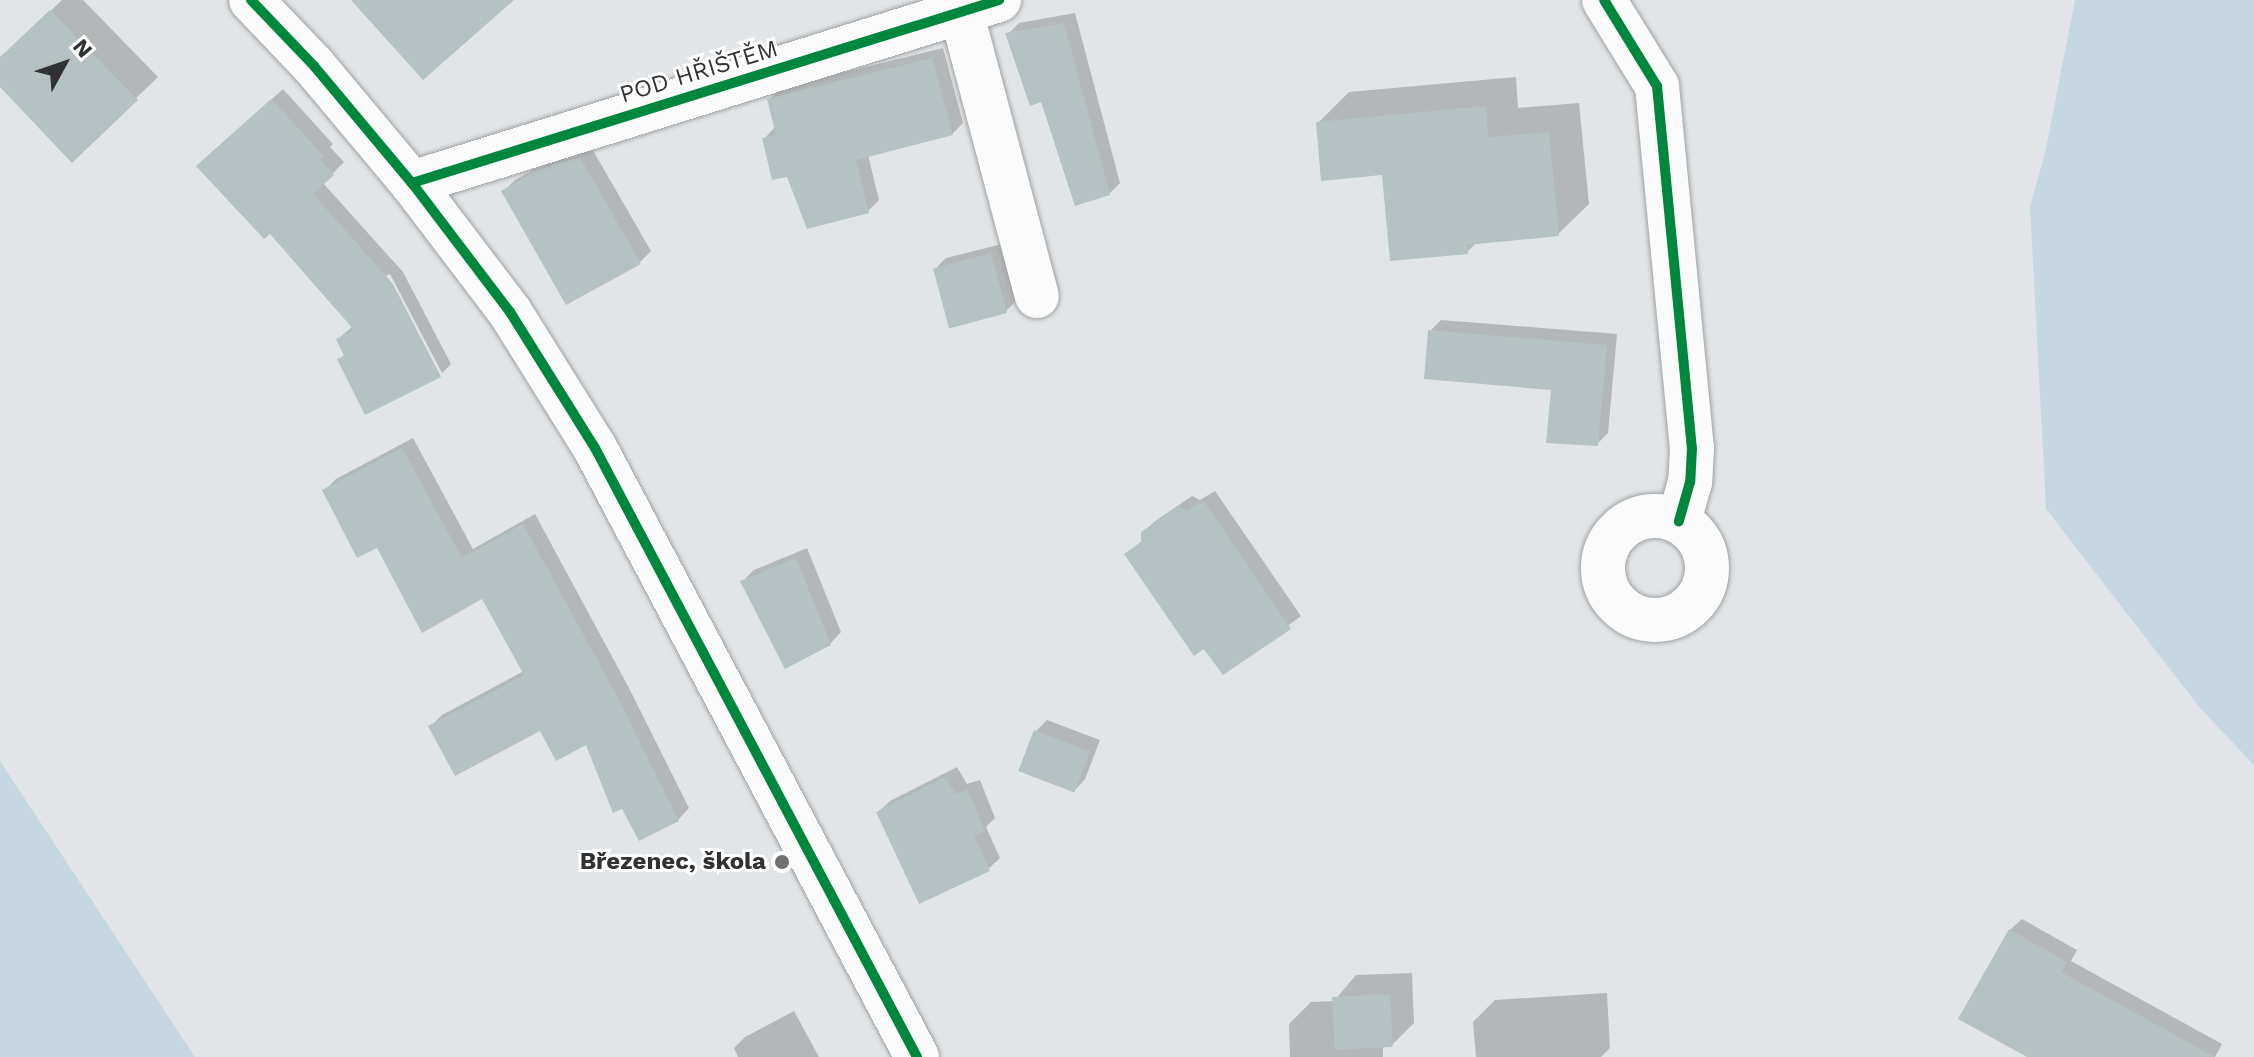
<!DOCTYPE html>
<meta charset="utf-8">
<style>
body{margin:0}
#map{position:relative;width:2254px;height:1057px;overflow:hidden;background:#e2e5e7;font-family:"Work Sans",sans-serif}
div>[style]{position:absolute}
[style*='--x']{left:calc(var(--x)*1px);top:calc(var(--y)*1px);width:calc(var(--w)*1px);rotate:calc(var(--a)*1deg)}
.green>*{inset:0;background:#c5d8e2}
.shadow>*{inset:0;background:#0003}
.building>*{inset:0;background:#b4c2c3;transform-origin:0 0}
.roads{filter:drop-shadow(0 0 2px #9ea1a2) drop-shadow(0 0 2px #9ea1a2)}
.minor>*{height:44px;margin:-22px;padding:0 22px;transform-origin:22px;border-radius:22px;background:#fbfbfb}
.minor>.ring{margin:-22px;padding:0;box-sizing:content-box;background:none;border:44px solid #fbfbfb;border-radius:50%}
.cycleway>*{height:10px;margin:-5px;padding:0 5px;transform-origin:5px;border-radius:5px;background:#00873e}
.dots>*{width:22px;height:22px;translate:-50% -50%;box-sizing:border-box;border:4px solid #fff;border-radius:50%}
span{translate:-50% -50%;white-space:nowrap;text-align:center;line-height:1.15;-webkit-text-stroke:6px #fff;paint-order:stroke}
.street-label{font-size:24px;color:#2f3132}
.poi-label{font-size:24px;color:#2f3132;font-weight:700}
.right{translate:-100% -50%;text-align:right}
.north{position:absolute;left:24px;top:24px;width:80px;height:80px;-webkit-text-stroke:6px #fff;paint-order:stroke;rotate:50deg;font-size:22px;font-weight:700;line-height:32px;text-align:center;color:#2f3132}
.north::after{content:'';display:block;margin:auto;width:28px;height:36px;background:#2f3132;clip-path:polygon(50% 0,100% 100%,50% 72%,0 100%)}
</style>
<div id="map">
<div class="green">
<i style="clip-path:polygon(2075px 0,2254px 0,2254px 765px,2200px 708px,2046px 509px,2030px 207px,2045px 153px)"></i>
<i style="clip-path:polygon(0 761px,195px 1057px,0 1057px)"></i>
</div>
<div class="shadow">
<i style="clip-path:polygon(62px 0,83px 0,158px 77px,136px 98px,0 85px,0 60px)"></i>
<i style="clip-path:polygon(1075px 13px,1120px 183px,1109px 194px,1043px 100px,1008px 34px,1019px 23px)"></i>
<i style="clip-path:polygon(943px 48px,963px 123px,952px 134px,868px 155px,879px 200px,868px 211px,788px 174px,764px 139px,776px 126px,769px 100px,780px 88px)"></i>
<i style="clip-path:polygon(1516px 77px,1518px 108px,1579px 103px,1589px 204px,1558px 234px,1477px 242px,1467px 252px,1384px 173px,1318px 123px,1349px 92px)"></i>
<i style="clip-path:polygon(283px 89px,333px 144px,330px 147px,344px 162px,323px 183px,403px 272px,451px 364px,442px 373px,390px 274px,386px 276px,440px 375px,339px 360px,345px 354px,338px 339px,353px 326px,210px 155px)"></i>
<i style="clip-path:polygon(591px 147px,651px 251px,640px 262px,567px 302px,504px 191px,515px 180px,550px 160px)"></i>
<i style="clip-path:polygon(1002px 244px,1017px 300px,1006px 311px,935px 269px,946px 258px)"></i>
<i style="clip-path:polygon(1441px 320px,1617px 334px,1608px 433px,1597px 444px,1553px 389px,1430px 331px)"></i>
<i style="clip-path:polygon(413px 438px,473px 549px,535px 514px,629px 688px,689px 808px,678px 820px,587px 743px,541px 729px,431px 726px,442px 715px,524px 671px,483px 596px,378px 545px,325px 490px,336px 479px)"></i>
<i style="clip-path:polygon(1215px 491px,1301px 616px,1223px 673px,1127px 554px,1143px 540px,1143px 533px,1154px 522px,1192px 496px,1200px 500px)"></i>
<i style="clip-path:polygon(807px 548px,841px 632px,830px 644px,743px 581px,754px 570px)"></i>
<i style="clip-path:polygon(1047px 720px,1100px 740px,1085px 779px,1074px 791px,1036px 731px)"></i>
<i style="clip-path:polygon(957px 767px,967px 784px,980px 780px,995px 818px,986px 827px,1000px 858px,988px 869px,878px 812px,890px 801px)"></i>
<i style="clip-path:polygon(2022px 919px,2077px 950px,2071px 961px,2222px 1044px,2215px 1057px,2055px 1057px,2010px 930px)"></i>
<i style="clip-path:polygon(1412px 973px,1414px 1023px,1392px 1045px,1383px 1045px,1383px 1057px,1290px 1057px,1289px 1024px,1311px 1002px,1334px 1001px,1356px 975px)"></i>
<i style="clip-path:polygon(1607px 993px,1610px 1048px,1601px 1057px,1476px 1057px,1473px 1022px,1495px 1000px)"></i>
<i style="clip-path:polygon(794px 1011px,819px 1057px,738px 1057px,734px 1048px,745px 1037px)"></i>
</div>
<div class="building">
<i style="clip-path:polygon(351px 0,514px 0,423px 80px)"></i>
<i style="clip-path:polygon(50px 10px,138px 100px,72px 163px,0 87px,0 57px)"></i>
<i style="clip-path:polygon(1064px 23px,1110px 195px,1075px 206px,1041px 102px,1030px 106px,1005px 33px)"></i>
<i style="clip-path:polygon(932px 58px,953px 135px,856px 160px,869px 213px,807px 229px,787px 177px,772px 180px,762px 138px,776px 135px,767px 99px)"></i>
<i style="clip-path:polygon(271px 99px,324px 156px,320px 159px,334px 175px,313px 194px,393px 284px,441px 377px,365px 415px,337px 359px,344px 356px,336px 339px,354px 330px,270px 234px,264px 239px,196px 166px)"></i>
<i style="clip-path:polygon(1486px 106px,1488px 137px,1549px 132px,1559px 236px,1467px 245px,1468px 254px,1390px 261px,1382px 175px,1321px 181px,1316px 122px)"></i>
<i style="clip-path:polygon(580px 157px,641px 264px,566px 305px,501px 191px,537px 170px)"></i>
<i style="left:991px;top:253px;width:62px;height:60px;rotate:75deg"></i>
<i style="clip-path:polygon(1428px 330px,1607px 345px,1598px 446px,1546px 443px,1551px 390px,1424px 379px)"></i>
<i style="clip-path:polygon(402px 448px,462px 558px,523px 524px,619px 700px,679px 821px,639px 841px,622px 809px,613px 813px,586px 745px,556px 761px,540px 731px,455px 776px,428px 726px,524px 675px,482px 599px,422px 633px,377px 548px,357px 558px,322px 490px)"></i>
<i style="clip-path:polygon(1203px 500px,1291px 629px,1223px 675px,1204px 649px,1194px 656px,1124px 554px,1141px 542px,1141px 532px,1179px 506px,1187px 511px)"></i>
<i style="clip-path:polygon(796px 558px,831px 645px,785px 669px,740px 581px)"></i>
<i style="left:1034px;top:730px;width:60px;height:44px;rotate:21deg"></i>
<i style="clip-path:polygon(945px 777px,956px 794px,968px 790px,985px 831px,974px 836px,990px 871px,919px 904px,876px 812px)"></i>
<i style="clip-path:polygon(2009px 929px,2067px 962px,2061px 972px,2215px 1057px,2027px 1057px,1958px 1019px)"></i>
<i style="left:1390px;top:994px;width:53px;height:58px;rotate:87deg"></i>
</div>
<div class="roads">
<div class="minor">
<i style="--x:251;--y:0;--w:91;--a:46.3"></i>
<i style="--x:314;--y:66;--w:153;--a:50.1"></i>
<i style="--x:412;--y:183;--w:162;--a:52.8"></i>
<i style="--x:510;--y:312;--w:160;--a:58"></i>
<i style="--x:595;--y:448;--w:689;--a:62.13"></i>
<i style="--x:1604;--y:0;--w:101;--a:58.4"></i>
<i style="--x:1657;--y:86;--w:364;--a:84.5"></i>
<i style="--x:1692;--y:448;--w:34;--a:93"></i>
<i style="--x:1690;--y:482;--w:41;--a:105.8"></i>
<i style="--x:961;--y:11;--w:295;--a:75.1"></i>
<i style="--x:412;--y:183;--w:615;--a:-17.32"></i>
<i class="ring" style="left:1603px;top:516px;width:60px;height:60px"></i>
</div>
</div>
<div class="cycleway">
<i style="--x:251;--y:0;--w:91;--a:46.3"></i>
<i style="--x:314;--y:66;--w:153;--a:50.1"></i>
<i style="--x:412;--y:183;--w:162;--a:52.8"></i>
<i style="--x:510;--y:312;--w:160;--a:58"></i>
<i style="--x:595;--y:448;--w:689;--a:62.13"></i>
<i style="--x:1604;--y:0;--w:101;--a:58.4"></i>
<i style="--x:1657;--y:86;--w:364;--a:84.5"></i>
<i style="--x:1692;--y:448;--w:34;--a:93"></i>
<i style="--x:1690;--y:482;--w:41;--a:105.8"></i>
<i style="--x:412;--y:183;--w:615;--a:-17.32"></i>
</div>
<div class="dots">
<i style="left:782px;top:862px;background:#6e7071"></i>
</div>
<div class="street-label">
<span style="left:699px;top:72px;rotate:-17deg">POD HŘIŠTĚM</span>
</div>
<div class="poi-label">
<span class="right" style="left:766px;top:862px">Březenec, škola</span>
</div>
<div class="north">N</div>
</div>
